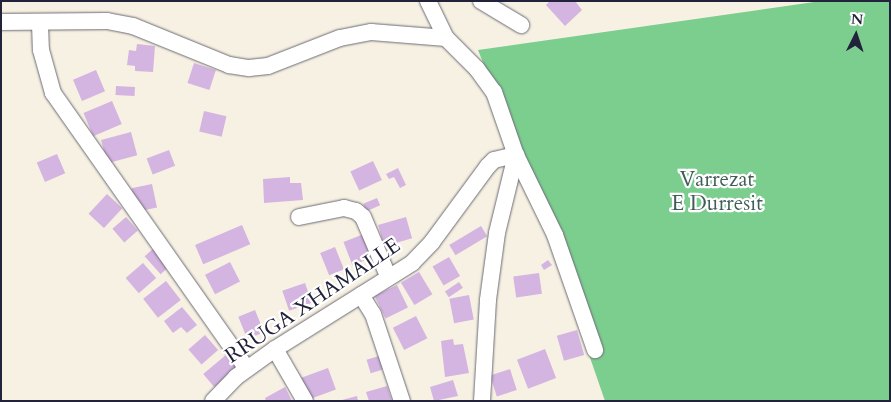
<!DOCTYPE html>
<style>
body{margin:0}
#map{position:relative;width:891px;height:402px;overflow:hidden;background:#f6f1e2;font-family:Cardo,serif}
div>[style]{position:absolute}
[style*='--x']{left:calc(var(--x)*1px);top:calc(var(--y)*1px);width:calc(var(--w)*1px);rotate:calc(var(--a)*1deg)}
.green>*{inset:0;background:#7cce8f}
.building>*{inset:0;background:#d4b4e0;transform-origin:0 0}
.roads{filter:drop-shadow(0 0 1px #6c6a75) drop-shadow(0 0 1px #6c6a75)}
.minor>*{height:16px;margin:-8px;padding:0 8px;transform-origin:8px;border-radius:8px;background:#fff}
span{translate:-50% -50%;white-space:nowrap;text-align:center;line-height:1.15;-webkit-text-stroke:4.5px #fff;paint-order:stroke}
.park-label{font-size:21px;color:#425e58}
.street-label{font-size:21px;color:#22223b}
.frame{position:absolute;inset:0;border:2px solid #22223b;pointer-events:none}
.north{position:absolute;left:831px;top:10px;width:50px;height:50px;-webkit-text-stroke:4px #fff;paint-order:stroke;rotate:4deg;font-size:14px;font-weight:700;line-height:20px;text-align:center;color:#22223b}
.north::after{content:'';display:block;margin:auto;width:18px;height:22px;background:#22223b;clip-path:polygon(50% 0,100% 100%,50% 72%,0 100%)}
</style>
<div id="map">
<div class="green">
<i style="clip-path:polygon(821px 1px,890px 1px,890px 401px,605px 401px,520px 155px,478px 50px)"></i>
</div>
<div class="building">
<i style="clip-path:polygon(550px 1px,575px 1px,582px 10px,565px 26px,546px 5px)"></i>
<i style="clip-path:polygon(137px 44px,155px 46px,153px 72px,135px 71px,135px 66px,127px 65px,129px 50px,136px 51px)"></i>
<i style="left:194px;top:63px;width:23px;height:21px;rotate:18deg"></i>
<i style="left:96px;top:70px;width:23px;height:25px;rotate:67deg"></i>
<i style="left:116px;top:86px;width:19px;height:9px;rotate:3deg"></i>
<i style="left:112px;top:101px;width:25px;height:31px;rotate:67deg"></i>
<i style="left:204px;top:111px;width:23px;height:21px;rotate:13deg"></i>
<i style="left:131px;top:132px;width:24px;height:31px;rotate:75deg"></i>
<i style="left:169px;top:150px;width:17px;height:24px;rotate:69deg"></i>
<i style="left:57px;top:154px;width:21px;height:22px;rotate:67deg"></i>
<i style="left:373px;top:161px;width:21px;height:25px;rotate:65deg"></i>
<i style="clip-path:polygon(398px 168px,406px 185px,400px 188px,394px 177px,389px 179px,386px 174px)"></i>
<i style="clip-path:polygon(290px 177px,290px 183px,301px 183px,303px 200px,264px 203px,263px 179px)"></i>
<i style="left:152px;top:184px;width:24px;height:21px;rotate:78deg"></i>
<i style="left:107px;top:194px;width:21px;height:27px;rotate:43deg"></i>
<i style="left:377px;top:198px;width:8px;height:15px;rotate:67deg"></i>
<i style="left:126px;top:217px;width:18px;height:18px;rotate:49deg"></i>
<i style="left:406px;top:217px;width:22px;height:29px;rotate:74deg"></i>
<i style="left:242px;top:225px;width:21px;height:51px;rotate:67deg"></i>
<i style="left:481px;top:226px;width:12px;height:37px;rotate:59deg"></i>
<i style="left:364px;top:234px;width:25px;height:22px;rotate:69deg"></i>
<i style="left:155px;top:247px;width:24px;height:14px;rotate:48deg"></i>
<i style="left:335px;top:247px;width:24px;height:16px;rotate:68deg"></i>
<i style="left:449px;top:257px;width:22px;height:19px;rotate:60deg"></i>
<i style="clip-path:polygon(548px 260px,552px 265px,544px 270px,541px 265px)"></i>
<i style="left:230px;top:262px;width:22px;height:28px;rotate:63deg"></i>
<i style="left:143px;top:263px;width:20px;height:23px;rotate:49deg"></i>
<i style="left:419px;top:272px;width:26px;height:21px;rotate:59deg"></i>
<i style="left:539px;top:273px;width:21px;height:26px;rotate:82deg"></i>
<i style="left:166px;top:281px;width:24px;height:29px;rotate:52deg"></i>
<i style="left:459px;top:282px;width:7px;height:17px;rotate:56deg"></i>
<i style="left:305px;top:283px;width:21px;height:24px;rotate:71deg"></i>
<i style="left:397px;top:285px;width:25px;height:25px;rotate:64deg"></i>
<i style="left:469px;top:295px;width:25px;height:20px;rotate:79deg"></i>
<i style="clip-path:polygon(182px 307px,197px 325px,187px 333px,181px 327px,173px 333px,164px 321px)"></i>
<i style="left:255px;top:310px;width:24px;height:18px;rotate:68deg"></i>
<i style="left:416px;top:316px;width:25px;height:26px;rotate:63deg"></i>
<i style="left:577px;top:330px;width:26px;height:21px;rotate:74deg"></i>
<i style="left:205px;top:335px;width:20px;height:22px;rotate:49deg"></i>
<i style="clip-path:polygon(453px 339px,454px 345px,463px 344px,469px 373px,445px 377px,441px 341px)"></i>
<i style="left:545px;top:349px;width:31px;height:30px;rotate:69deg"></i>
<i style="left:227px;top:354px;width:17px;height:31px;rotate:50deg"></i>
<i style="left:379px;top:356px;width:14px;height:13px;rotate:73deg"></i>
<i style="left:328px;top:368px;width:23px;height:29px;rotate:70deg"></i>
<i style="left:510px;top:369px;width:22px;height:21px;rotate:72deg"></i>
<i style="clip-path:polygon(453px 380px,458px 396px,434px 401px,430px 387px)"></i>
<i style="clip-path:polygon(387px 386px,392px 401px,369px 401px,366px 392px)"></i>
<i style="clip-path:polygon(285px 387px,292px 401px,266px 401px,265px 398px)"></i>
<i style="clip-path:polygon(357px 396px,358px 401px,342px 401px,342px 400px)"></i>
</div>
<div class="roads">
<div class="minor">
<i style="--x:428;--y:1;--w:41;--a:64.1"></i>
<i style="--x:446;--y:38;--w:44;--a:45"></i>
<i style="--x:477;--y:69;--w:29;--a:54"></i>
<i style="--x:494;--y:92;--w:67;--a:70.8"></i>
<i style="--x:516;--y:155;--w:89;--a:64"></i>
<i style="--x:555;--y:235;--w:122;--a:70.8"></i>
<i style="--x:481;--y:1;--w:47;--a:31"></i>
<i style="--x:1;--y:22;--w:106;--a:-0.5"></i>
<i style="--x:107;--y:21;--w:26;--a:11"></i>
<i style="--x:133;--y:26;--w:104;--a:22.1"></i>
<i style="--x:229;--y:65;--w:20;--a:9"></i>
<i style="--x:249;--y:68;--w:19;--a:-6"></i>
<i style="--x:268;--y:66;--w:77;--a:-21.3"></i>
<i style="--x:340;--y:38;--w:32;--a:-11"></i>
<i style="--x:371;--y:32;--w:75;--a:4.6"></i>
<i style="--x:40;--y:24;--w:26;--a:88"></i>
<i style="--x:41;--y:50;--w:45;--a:74.4"></i>
<i style="--x:53;--y:93;--w:337;--a:54.9"></i>
<i style="--x:299;--y:217;--w:46;--a:-11.3"></i>
<i style="--x:344;--y:208;--w:12;--a:14"></i>
<i style="--x:356;--y:211;--w:9;--a:41"></i>
<i style="--x:363;--y:217;--w:64;--a:67"></i>
<i style="--x:361;--y:295;--w:22;--a:58"></i>
<i style="--x:373;--y:314;--w:92;--a:71.6"></i>
<i style="--x:275;--y:349;--w:60;--a:60"></i>
<i style="--x:213;--y:401;--w:33;--a:-46"></i>
<i style="--x:236;--y:377;--w:48;--a:-35.7"></i>
<i style="--x:275;--y:349;--w:162;--a:-32.1"></i>
<i style="--x:412;--y:263;--w:29;--a:-46"></i>
<i style="--x:432;--y:242;--w:94;--a:-53.6"></i>
<i style="--x:488;--y:166;--w:8;--a:-45"></i>
<i style="--x:494;--y:160;--w:23;--a:-13"></i>
<i style="--x:516;--y:155;--w:80;--a:103.7"></i>
<i style="--x:497;--y:233;--w:68;--a:97.7"></i>
<i style="--x:488;--y:300;--w:101;--a:93.4"></i>
</div>
</div>
<div class="park-label">
<span style="left:717px;top:192px">Varrezat<br>E Durresit</span>
</div>
<div class="street-label">
<span style="left:313px;top:301px;rotate:-34deg">RRUGA XHAMALLE</span>
</div>
<div class="frame"></div>
<div class="north">N</div>
</div>
